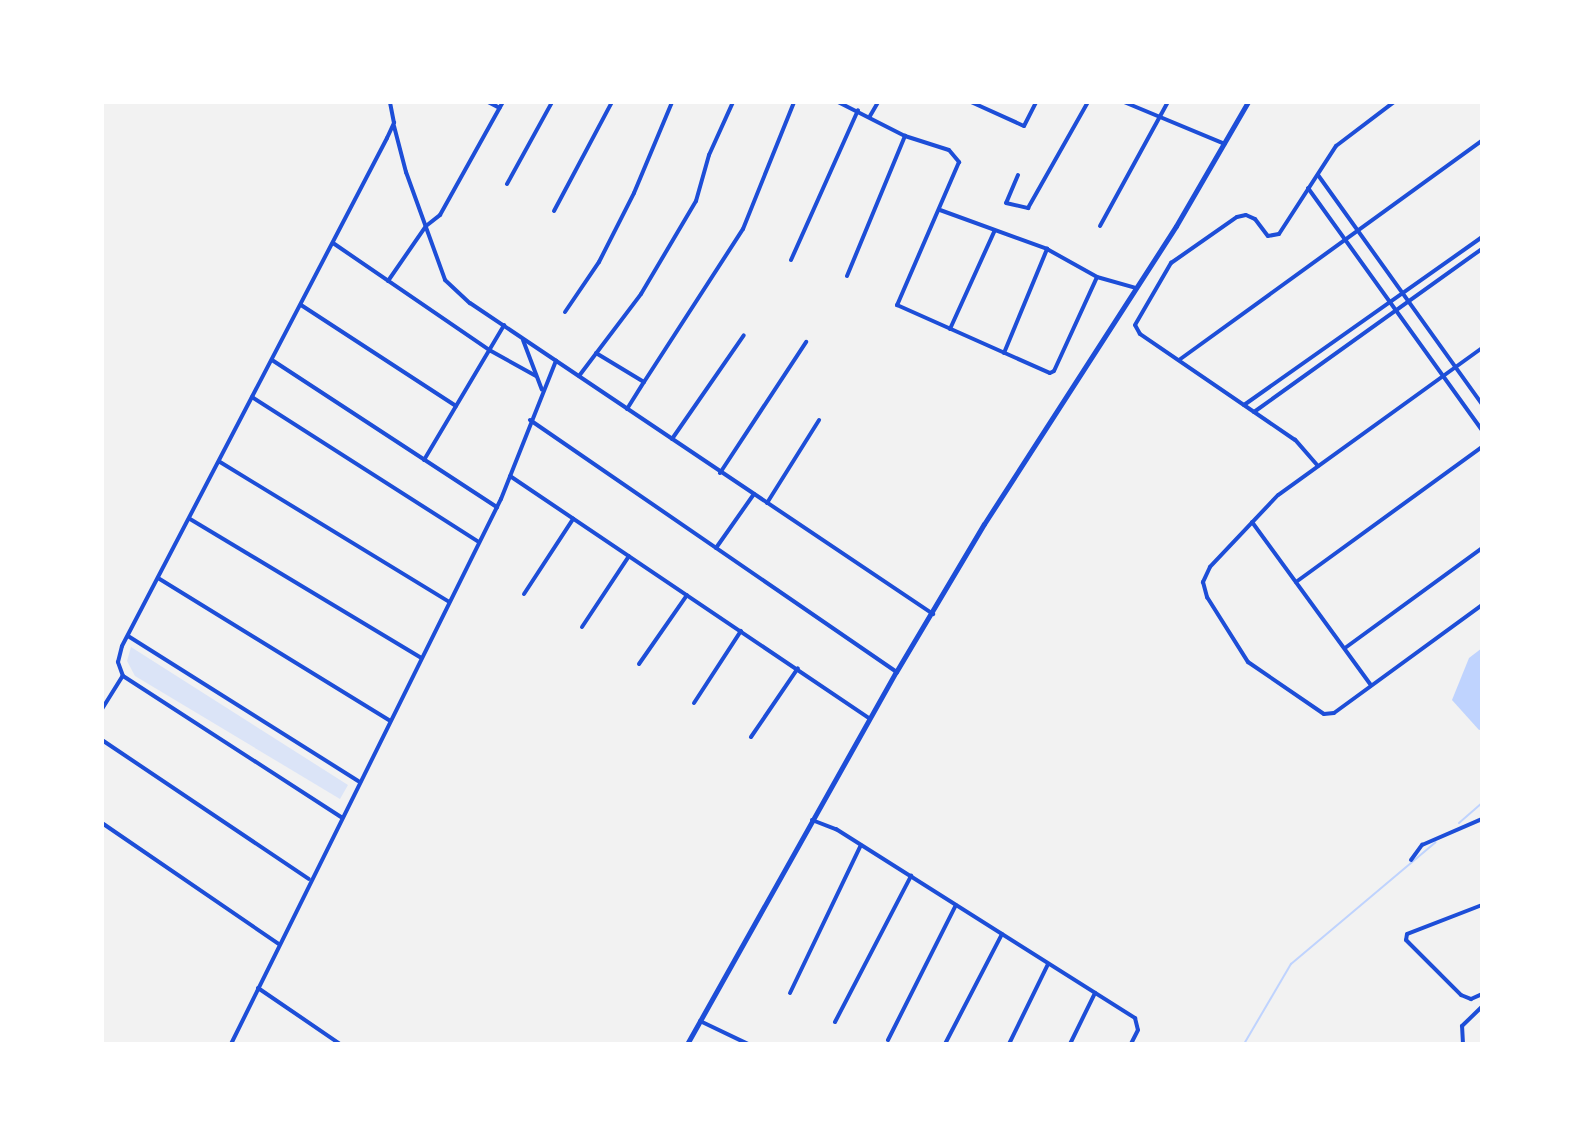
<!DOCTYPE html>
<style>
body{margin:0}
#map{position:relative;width:1584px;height:1146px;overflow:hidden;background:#f2f2f2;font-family:Commissioner,sans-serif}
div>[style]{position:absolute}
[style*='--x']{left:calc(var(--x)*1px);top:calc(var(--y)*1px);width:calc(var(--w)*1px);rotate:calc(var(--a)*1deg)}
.green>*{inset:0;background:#dbe4f7}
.water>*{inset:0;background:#bfd3fe}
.stream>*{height:2px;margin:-1px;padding:0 1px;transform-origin:1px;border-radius:1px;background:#bfd3fe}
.minor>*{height:4px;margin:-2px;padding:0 2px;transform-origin:2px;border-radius:2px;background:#1d4ed8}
.tertiary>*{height:5px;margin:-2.5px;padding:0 2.5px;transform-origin:2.5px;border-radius:2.5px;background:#1d4ed8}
span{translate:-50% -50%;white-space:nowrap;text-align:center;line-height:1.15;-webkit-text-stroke:6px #fff;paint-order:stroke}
.frame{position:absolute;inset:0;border:104px solid #fff;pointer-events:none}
</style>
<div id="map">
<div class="green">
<i style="clip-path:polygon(131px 647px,348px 785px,340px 799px,135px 676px,127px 661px)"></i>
</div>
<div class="water">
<i style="clip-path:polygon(1482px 648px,1482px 729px,1479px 730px,1452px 700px,1469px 658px)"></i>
</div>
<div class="stream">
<i style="--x:1459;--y:823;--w:30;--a:-41"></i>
<i style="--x:1244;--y:1044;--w:93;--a:-59.6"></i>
<i style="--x:1291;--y:964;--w:189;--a:-40.1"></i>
</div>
<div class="minor">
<i style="--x:488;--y:102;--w:13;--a:27"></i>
<i style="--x:838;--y:102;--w:75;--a:26.9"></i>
<i style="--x:905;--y:136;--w:46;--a:17.7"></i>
<i style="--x:949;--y:150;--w:16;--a:50"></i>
<i style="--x:959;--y:162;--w:156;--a:113.4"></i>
<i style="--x:897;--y:305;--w:167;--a:24"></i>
<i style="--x:1050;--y:373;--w:4;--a:-27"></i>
<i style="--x:1054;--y:371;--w:103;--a:-65.4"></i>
<i style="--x:971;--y:102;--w:58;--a:24.4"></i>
<i style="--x:1024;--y:126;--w:27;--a:-63"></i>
<i style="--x:1124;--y:102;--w:109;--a:22.6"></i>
<i style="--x:870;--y:116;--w:16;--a:-60"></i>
<i style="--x:394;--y:126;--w:48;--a:75.4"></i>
<i style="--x:406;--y:172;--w:115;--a:70.1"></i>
<i style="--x:445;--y:280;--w:34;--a:43"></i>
<i style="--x:470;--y:303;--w:558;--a:33.89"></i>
<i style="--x:1018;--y:175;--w:30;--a:113"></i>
<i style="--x:1006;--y:203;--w:23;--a:13"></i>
<i style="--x:1028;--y:208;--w:122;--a:-60.5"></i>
<i style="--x:1318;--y:175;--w:282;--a:54.4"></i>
<i style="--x:507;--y:184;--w:94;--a:-61.2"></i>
<i style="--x:1308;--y:188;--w:298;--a:54.3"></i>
<i style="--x:940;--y:210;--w:114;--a:20"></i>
<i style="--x:1047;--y:249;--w:57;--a:29.2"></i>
<i style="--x:1097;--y:277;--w:41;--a:15.8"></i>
<i style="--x:554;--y:211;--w:123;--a:-62"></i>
<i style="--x:1100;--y:226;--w:141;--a:-61.3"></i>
<i style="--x:333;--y:243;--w:191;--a:34.4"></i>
<i style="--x:491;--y:351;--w:51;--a:29.1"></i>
<i style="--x:791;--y:260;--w:164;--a:-65.9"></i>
<i style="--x:847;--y:276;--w:152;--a:-67.5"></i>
<i style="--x:388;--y:281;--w:67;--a:-55.4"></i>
<i style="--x:426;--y:226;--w:18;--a:-38"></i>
<i style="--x:440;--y:215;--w:129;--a:-60.9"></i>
<i style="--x:301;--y:305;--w:185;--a:33.1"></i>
<i style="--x:565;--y:312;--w:60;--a:-55.8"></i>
<i style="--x:599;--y:262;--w:77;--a:-63.1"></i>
<i style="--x:634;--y:193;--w:99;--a:-67.3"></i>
<i style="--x:950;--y:329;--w:107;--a:-65.6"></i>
<i style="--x:523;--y:340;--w:53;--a:69.2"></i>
<i style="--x:1482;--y:348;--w:251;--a:144.2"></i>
<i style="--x:1278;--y:495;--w:99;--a:133.4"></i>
<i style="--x:1210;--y:567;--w:17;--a:115"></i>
<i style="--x:1203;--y:582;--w:16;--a:75"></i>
<i style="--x:1207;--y:597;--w:77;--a:57.8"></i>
<i style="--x:1248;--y:662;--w:92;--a:34.4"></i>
<i style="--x:1324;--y:714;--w:10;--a:-6"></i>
<i style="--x:1334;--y:713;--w:183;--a:-36.1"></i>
<i style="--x:596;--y:353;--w:56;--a:31.1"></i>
<i style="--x:644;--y:382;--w:182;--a:-57.1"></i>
<i style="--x:743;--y:229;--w:137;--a:-68.1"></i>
<i style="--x:1004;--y:353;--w:113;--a:-67.5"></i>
<i style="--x:272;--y:360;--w:269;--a:33.2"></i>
<i style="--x:1179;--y:360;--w:374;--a:-35.9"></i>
<i style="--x:579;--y:376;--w:103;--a:-52.9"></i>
<i style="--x:641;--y:294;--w:108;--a:-59.4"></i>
<i style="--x:696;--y:201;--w:48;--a:-74.2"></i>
<i style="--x:709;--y:155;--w:58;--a:-65.6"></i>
<i style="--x:252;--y:397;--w:269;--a:32.6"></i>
<i style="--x:1244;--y:405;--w:291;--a:-35.2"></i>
<i style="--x:627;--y:409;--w:32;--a:-58"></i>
<i style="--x:1254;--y:412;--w:280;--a:-35.6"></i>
<i style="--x:530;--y:420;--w:444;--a:34.5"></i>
<i style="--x:672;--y:439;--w:126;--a:-55.3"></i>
<i style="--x:424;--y:460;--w:157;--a:-59.3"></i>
<i style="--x:220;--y:462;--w:268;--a:31.4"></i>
<i style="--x:1318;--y:466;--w:35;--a:-131"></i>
<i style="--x:1295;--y:440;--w:188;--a:-145.6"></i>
<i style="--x:1140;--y:334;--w:10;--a:-119"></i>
<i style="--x:1135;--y:325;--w:72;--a:-59.9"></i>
<i style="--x:1171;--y:263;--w:80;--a:-34.9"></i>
<i style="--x:1237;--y:217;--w:9;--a:-13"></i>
<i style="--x:1246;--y:215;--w:10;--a:24"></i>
<i style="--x:1255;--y:219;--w:21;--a:53"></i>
<i style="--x:1268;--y:236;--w:11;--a:-10"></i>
<i style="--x:1279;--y:234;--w:105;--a:-57.1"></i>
<i style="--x:1336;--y:146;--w:73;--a:-37.2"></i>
<i style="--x:720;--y:473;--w:157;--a:-56.7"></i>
<i style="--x:510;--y:476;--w:433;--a:34"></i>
<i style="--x:767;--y:503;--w:98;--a:-57.9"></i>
<i style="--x:190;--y:519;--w:270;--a:31"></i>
<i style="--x:1252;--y:522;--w:202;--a:53.9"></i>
<i style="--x:716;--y:548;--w:66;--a:-54.9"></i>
<i style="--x:158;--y:578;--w:271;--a:31.6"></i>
<i style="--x:1296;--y:582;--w:230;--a:-36"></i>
<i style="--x:524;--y:594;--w:90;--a:-56.8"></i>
<i style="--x:582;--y:627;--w:85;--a:-56.5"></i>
<i style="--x:128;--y:636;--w:272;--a:32.2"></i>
<i style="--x:1345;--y:648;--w:170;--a:-36.1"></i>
<i style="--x:639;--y:664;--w:84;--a:-55.2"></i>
<i style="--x:694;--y:703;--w:86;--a:-56.9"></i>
<i style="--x:102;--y:709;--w:39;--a:-58"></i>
<i style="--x:751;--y:737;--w:83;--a:-55.7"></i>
<i style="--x:102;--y:740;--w:249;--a:33.9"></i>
<i style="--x:341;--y:817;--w:260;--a:-147.1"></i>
<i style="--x:123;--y:676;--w:15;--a:-110"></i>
<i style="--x:118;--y:662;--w:16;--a:-76"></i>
<i style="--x:122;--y:646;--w:573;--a:-62.45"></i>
<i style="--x:387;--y:138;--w:17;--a:-65"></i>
<i style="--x:394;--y:123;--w:21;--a:-101"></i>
<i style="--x:812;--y:820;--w:26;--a:21"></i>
<i style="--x:836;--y:829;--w:354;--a:32.3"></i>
<i style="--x:1135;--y:1018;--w:12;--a:76"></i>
<i style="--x:1138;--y:1030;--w:16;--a:117"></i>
<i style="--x:102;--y:823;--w:214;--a:34.4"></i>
<i style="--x:1411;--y:860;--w:19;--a:-54"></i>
<i style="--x:1422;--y:845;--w:65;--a:-23.4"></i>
<i style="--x:1482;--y:905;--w:80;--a:158.9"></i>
<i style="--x:1407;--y:934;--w:6;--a:99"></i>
<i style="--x:1406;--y:940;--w:78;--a:45"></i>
<i style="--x:1461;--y:995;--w:11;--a:22"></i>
<i style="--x:1471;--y:999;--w:12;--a:-24"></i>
<i style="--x:258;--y:988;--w:99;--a:34.3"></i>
<i style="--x:790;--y:993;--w:164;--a:-64.4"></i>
<i style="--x:700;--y:1021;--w:53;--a:25.6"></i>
<i style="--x:835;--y:1022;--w:165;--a:-62.5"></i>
<i style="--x:888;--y:1040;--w:151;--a:-63.3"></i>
<i style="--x:231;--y:1044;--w:608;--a:-63.65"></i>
<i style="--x:501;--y:499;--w:149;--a:-68.3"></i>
<i style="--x:807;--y:1044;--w:3;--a:0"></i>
<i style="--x:945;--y:1044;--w:124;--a:-62.6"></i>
<i style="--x:1009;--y:1044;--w:89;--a:-64"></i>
<i style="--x:1070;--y:1044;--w:57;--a:-63.9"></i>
<i style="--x:1463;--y:1044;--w:18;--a:-93"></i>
<i style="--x:1462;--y:1026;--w:28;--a:-44"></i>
</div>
<div class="tertiary">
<i style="--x:687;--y:1044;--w:427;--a:-60.7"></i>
<i style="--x:896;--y:672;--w:172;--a:-59.3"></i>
<i style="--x:984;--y:524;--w:354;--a:-57.2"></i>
<i style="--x:1176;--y:226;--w:143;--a:-59.9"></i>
</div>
<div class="frame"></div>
</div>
